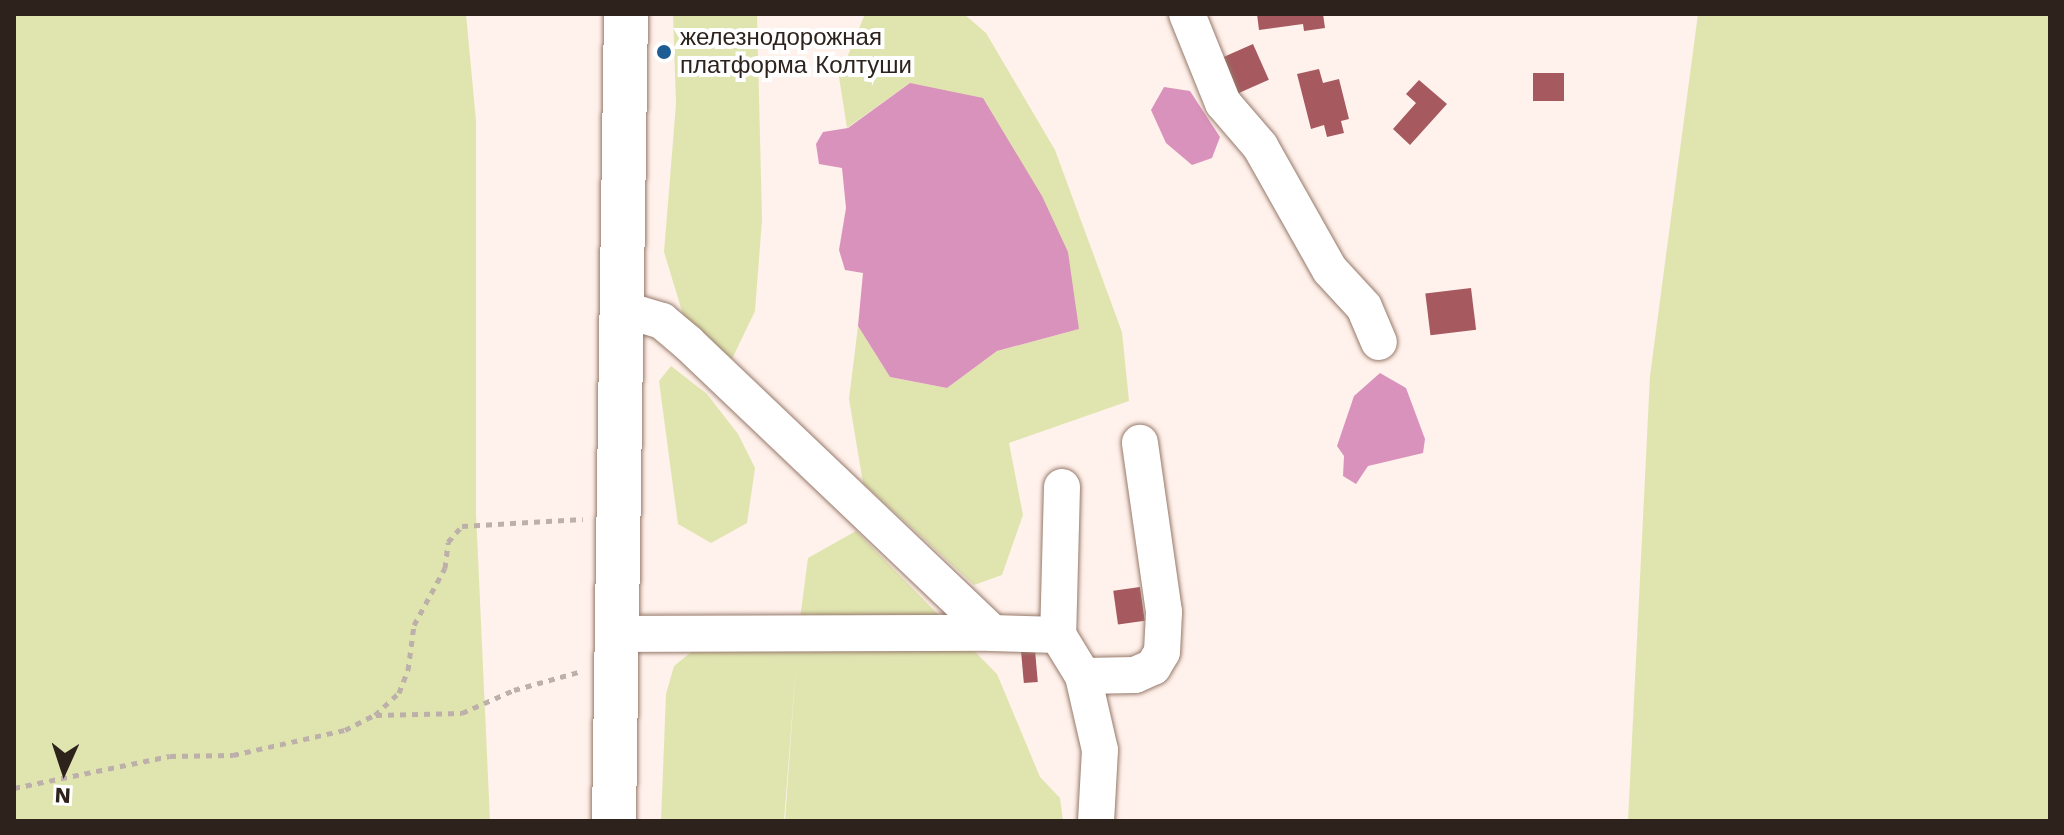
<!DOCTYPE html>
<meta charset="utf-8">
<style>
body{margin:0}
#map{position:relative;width:2064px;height:835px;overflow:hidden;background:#fff1eb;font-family:"Work Sans",sans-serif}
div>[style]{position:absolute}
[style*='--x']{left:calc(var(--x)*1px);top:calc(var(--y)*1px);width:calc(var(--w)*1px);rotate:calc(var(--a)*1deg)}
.green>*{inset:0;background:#e0e5b0}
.water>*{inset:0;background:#d992bb}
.building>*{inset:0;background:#a65a5f;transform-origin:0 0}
.path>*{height:5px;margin-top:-2.5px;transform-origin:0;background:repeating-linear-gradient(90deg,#bdb0aa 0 6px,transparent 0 12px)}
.roads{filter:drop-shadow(0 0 2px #96796a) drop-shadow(0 0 2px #96796a)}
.minor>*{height:36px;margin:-18px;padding:0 18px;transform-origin:18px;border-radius:18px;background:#fff}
.major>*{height:44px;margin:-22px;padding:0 22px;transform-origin:22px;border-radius:22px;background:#fff}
.dots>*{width:22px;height:22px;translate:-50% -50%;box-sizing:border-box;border:4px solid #fff;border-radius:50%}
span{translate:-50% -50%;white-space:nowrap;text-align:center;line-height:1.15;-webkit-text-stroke:8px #fff;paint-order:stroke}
.poi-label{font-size:24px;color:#2d221c}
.left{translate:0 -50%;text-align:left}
.frame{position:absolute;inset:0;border:16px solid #2d221c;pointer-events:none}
.north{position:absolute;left:24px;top:731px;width:80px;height:80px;-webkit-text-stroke:6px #fff;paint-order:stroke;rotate:183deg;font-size:22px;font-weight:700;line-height:32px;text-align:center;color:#2d221c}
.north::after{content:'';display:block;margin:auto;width:28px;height:36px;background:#2d221c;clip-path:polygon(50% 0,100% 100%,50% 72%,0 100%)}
</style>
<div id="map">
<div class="green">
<i style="clip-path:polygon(14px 14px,466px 14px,476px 121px,476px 513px,490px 821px,14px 821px)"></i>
<i style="clip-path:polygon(673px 14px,757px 14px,762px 220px,755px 311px,732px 359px,685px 321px,664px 252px,676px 104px)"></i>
<i style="clip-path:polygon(865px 14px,964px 14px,986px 33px,1055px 150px,1122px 332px,1129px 401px,1009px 443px,1023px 515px,1002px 575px,974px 585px,863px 483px,849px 399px,858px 326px,890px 377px,947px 388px,997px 351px,1079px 329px,910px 83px,847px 128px,839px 77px)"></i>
<i style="clip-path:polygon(1698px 14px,2050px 14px,2050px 821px,1628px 821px,1650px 376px)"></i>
<i style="clip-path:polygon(671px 366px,707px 394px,738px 434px,755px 468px,747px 523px,711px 543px,678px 524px,659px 381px)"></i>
<i style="clip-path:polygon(856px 531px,997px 674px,1040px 777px,1060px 798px,1063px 821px,785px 821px,796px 665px,784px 821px,661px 821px,666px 694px,674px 666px,695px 649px,796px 649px,808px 558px)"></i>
</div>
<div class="water">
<i style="clip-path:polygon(910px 83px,983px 98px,1042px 196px,1068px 252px,1079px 329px,997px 351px,947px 388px,890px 377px,858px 326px,863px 273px,845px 270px,839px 250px,846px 208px,842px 168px,819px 164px,816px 144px,823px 132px,848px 128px)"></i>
<i style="clip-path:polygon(1164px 87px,1190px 91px,1220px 137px,1212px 158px,1192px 165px,1166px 143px,1151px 110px)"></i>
<i style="clip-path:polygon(1380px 373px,1406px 388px,1425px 439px,1423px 453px,1368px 466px,1356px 484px,1343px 476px,1344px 456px,1337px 446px,1354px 396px)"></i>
</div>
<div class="building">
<i style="clip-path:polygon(1257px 14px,1323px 14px,1325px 28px,1304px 31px,1303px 24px,1259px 30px)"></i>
<i style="left:1253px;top:44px;width:39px;height:39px;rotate:66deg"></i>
<i style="clip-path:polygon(1319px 69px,1323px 83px,1339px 79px,1349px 119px,1341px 121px,1344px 133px,1327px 137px,1324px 125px,1311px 129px,1297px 74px)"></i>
<i style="left:1533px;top:73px;width:31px;height:28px"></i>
<i style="clip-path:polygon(1419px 80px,1447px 104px,1410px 145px,1393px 129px,1416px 103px,1406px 94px)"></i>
<i style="left:1471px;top:288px;width:42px;height:46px;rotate:83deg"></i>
<i style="left:1140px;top:587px;width:34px;height:27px;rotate:82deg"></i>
<i style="left:1035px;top:650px;width:32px;height:14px;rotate:85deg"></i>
</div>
<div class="path">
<i style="--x:376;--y:715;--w:86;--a:-1.3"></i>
<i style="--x:462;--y:713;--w:57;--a:-23.9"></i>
<i style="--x:514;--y:690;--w:71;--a:-15.6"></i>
<i style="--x:14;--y:788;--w:159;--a:-11.6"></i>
<i style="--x:170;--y:756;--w:63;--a:-0.9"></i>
<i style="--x:233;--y:755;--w:115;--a:-12.6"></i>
<i style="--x:345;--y:730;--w:34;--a:-27"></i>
<i style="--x:375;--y:715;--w:33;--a:-43"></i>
<i style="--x:399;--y:693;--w:25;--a:-69"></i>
<i style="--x:408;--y:670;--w:45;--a:-82.4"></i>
<i style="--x:414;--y:625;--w:65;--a:-61.5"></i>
<i style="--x:445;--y:568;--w:26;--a:-83"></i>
<i style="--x:448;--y:542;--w:21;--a:-49"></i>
<i style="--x:462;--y:526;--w:121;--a:-3.3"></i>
</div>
<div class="roads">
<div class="minor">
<i style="--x:1187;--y:14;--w:96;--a:68"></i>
<i style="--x:1223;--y:103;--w:57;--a:49.3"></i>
<i style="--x:1260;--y:146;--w:142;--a:60.6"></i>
<i style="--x:1330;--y:270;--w:50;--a:47.4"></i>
<i style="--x:1364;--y:307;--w:38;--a:67"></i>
<i style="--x:622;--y:309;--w:42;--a:16.7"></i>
<i style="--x:662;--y:321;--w:34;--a:40"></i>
<i style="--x:688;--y:343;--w:420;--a:43.6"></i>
<i style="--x:992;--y:633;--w:66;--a:1.7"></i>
<i style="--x:1062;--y:487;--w:148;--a:91.5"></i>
<i style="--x:1058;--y:635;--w:48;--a:58.6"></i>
<i style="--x:1083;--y:676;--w:76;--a:77.1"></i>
<i style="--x:1100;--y:750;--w:71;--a:93.2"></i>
<i style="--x:617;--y:634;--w:375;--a:-0.2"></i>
<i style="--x:1083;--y:676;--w:52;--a:-1.1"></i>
<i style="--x:1135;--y:675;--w:20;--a:-24"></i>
<i style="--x:1153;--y:667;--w:17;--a:-59"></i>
<i style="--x:1162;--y:652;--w:40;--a:-87.1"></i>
<i style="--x:1164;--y:612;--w:171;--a:-98.1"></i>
</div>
<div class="major">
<i style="--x:614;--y:821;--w:807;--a:-89.15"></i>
</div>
</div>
<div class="dots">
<i style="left:664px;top:52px;background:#1e5d93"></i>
</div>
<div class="poi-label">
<span class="left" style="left:680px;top:52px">железнодорожная<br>платформа Колтуши</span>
</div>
<div class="frame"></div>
<div class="north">N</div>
</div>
